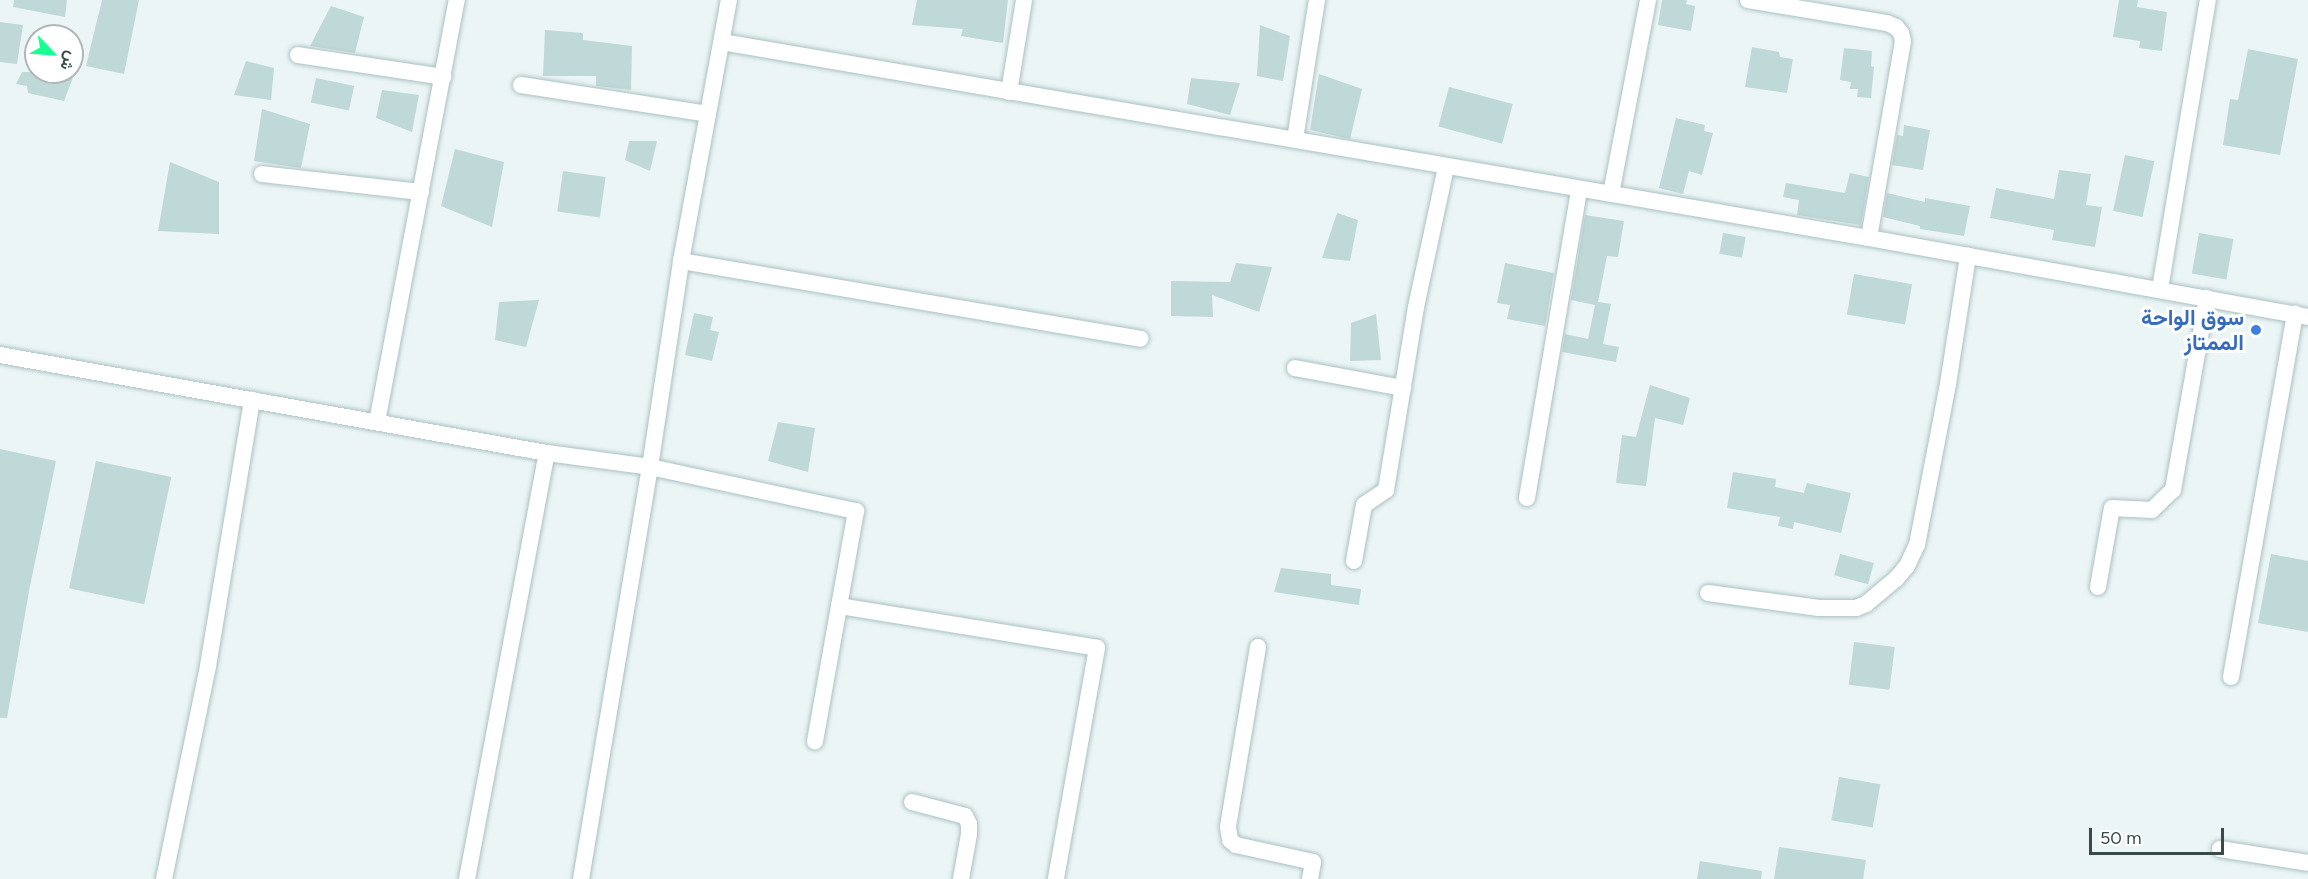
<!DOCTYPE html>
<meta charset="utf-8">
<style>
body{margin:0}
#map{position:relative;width:2308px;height:879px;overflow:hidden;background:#ebf5f6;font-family:Figtree,Vazirmatn,sans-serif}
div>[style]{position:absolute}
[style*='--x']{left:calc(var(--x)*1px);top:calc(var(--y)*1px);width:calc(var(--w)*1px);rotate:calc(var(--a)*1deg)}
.building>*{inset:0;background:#bfd8d8;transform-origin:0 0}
.roads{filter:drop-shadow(0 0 2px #acc1c2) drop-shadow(0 0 2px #acc1c2)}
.street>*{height:16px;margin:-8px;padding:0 8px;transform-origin:8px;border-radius:8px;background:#fff}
.dots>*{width:16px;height:16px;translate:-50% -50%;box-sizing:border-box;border:3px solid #fff;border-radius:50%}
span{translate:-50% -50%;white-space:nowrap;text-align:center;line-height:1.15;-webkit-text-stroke:6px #fff;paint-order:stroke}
.shop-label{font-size:22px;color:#366cbe;font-weight:700}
.right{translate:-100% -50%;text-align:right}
.north{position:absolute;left:24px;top:24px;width:60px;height:60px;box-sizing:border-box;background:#fff;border:2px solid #afb7b7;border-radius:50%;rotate:115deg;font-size:16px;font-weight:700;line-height:24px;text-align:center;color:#384b4b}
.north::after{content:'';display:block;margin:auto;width:21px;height:27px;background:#19ff92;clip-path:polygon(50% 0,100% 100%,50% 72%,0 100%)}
.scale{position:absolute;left:2089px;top:828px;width:135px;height:27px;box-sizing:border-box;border:3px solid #384b4b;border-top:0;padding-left:8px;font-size:18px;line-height:21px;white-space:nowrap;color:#384b4b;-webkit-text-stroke:4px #fff;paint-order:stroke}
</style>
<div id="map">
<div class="building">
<i style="clip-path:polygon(14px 0,67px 0,65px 17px,13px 7px)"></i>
<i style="clip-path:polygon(102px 0,139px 0,124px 74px,86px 66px)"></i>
<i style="clip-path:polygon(917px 0,1008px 0,1003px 43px,961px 36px,963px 29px,912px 25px)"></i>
<i style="clip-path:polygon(1662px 0,1687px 0,1686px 4px,1695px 6px,1691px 31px,1658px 25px)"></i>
<i style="clip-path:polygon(2119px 0,2138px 0,2137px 7px,2167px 12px,2162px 51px,2139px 48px,2140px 41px,2113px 37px)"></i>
<i style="clip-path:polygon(331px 6px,364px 17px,355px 53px,310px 46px)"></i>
<i style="clip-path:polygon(0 22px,23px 25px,17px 64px,0 62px)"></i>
<i style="clip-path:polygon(1260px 25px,1290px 36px,1283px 81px,1257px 76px)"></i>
<i style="clip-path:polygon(545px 30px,583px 33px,583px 40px,632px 46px,631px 90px,596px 86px,596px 76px,543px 76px)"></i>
<i style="clip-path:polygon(1752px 47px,1779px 52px,1780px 57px,1793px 59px,1787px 93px,1745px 87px)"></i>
<i style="clip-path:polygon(1844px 48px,1872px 51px,1871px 66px,1874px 67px,1871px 98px,1857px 97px,1858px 89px,1850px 89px,1851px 82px,1840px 80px)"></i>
<i style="clip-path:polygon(2248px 49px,2298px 59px,2280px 155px,2223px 145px,2230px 99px,2238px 100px)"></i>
<i style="clip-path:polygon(246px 61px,274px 68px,271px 100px,234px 95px)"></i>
<i style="clip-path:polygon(22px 72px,56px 72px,74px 75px,64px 101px,28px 93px,27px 86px,16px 84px)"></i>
<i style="clip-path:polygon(1319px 74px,1362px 89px,1350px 139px,1310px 130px)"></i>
<i style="left:316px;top:78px;width:39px;height:25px;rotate:12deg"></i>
<i style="clip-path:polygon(1191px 78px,1240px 83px,1230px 115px,1187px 104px)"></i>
<i style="left:1449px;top:87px;width:66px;height:41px;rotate:15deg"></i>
<i style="clip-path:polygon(382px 90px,419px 95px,412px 132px,376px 118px)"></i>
<i style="clip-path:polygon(262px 109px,310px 124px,301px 168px,254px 161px)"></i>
<i style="clip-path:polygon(1676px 118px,1705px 125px,1704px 131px,1713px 133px,1702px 175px,1689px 171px,1683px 194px,1659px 188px)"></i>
<i style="clip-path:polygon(1904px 125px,1930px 130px,1923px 170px,1892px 165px,1897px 135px,1903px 136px)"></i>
<i style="clip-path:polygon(629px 141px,657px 141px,650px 171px,625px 160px)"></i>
<i style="clip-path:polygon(455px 149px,504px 162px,492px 227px,441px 206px)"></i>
<i style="left:2125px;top:155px;width:30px;height:57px;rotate:12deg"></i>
<i style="clip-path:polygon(170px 162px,219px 182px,219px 234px,158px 231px)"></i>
<i style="clip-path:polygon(2059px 170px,2091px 174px,2086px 205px,2102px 207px,2095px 247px,2052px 240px,2054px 230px,1990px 218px,1996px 188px,2054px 199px)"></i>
<i style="left:563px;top:171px;width:43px;height:41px;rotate:8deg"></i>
<i style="clip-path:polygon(1850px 173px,1869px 177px,1861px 225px,1797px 215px,1799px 200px,1783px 197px,1786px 183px,1845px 193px)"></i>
<i style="clip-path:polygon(1887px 193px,1925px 202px,1925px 198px,1970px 206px,1964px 236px,1920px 229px,1920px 226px,1883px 217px)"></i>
<i style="clip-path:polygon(1337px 213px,1358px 220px,1350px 261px,1322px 258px)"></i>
<i style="clip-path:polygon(1585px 215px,1624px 221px,1618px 257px,1607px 256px,1598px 302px,1611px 304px,1603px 344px,1619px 347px,1616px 362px,1562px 352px,1565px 334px,1588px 339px,1595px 305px,1571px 300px)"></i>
<i style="left:1723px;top:233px;width:23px;height:21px;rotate:10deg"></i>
<i style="left:2199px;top:233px;width:35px;height:41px;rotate:10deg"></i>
<i style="clip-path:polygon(1236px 263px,1272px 267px,1259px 312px,1212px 295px,1213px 317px,1171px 316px,1171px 281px,1230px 282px)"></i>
<i style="clip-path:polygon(1505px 263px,1554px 273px,1545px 326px,1507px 319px,1510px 305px,1497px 303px)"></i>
<i style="left:1854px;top:274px;width:59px;height:41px;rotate:10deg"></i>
<i style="clip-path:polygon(539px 300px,526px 347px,495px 340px,499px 302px)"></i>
<i style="clip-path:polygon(694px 313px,713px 317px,710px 330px,719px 332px,712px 361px,685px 355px)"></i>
<i style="clip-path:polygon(1376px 314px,1381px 360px,1350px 361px,1351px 323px)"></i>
<i style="clip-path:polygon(1650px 385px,1690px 398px,1683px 425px,1655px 418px,1646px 486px,1616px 483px,1622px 435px,1636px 437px)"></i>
<i style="clip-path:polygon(778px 422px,815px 428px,808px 472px,768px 461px)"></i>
<i style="clip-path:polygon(0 449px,56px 461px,29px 591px,7px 718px,0 718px)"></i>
<i style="left:96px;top:461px;width:77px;height:130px;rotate:12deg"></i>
<i style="clip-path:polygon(1733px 472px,1776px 479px,1775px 487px,1804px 493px,1807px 483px,1851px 493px,1841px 533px,1794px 522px,1793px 529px,1778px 526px,1780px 517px,1727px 508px)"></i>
<i style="left:1840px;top:554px;width:35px;height:22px;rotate:15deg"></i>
<i style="clip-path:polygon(2271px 554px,2308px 561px,2308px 632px,2258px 623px)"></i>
<i style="clip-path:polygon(1281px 568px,1331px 574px,1331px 585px,1361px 589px,1359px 605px,1274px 592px)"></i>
<i style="left:1854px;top:642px;width:41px;height:43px;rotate:7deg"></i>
<i style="left:1839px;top:777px;width:42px;height:44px;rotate:10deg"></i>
<i style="clip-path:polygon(1779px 847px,1866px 860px,1863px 879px,1774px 879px)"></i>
<i style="clip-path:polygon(1700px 861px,1762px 871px,1761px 879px,1697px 879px)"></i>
</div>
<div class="roads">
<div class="street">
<i style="--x:1748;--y:0;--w:141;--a:9.4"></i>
<i style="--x:1887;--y:23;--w:10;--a:24"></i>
<i style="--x:1896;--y:27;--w:8;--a:50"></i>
<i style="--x:1901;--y:33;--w:8;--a:76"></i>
<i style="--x:1903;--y:41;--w:200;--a:99.8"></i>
<i style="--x:722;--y:42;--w:1164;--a:9.7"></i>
<i style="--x:1869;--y:238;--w:446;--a:10.2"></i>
<i style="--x:298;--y:55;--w:147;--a:8.6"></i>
<i style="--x:521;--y:85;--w:189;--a:8.8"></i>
<i style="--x:1009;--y:92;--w:93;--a:-80.7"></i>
<i style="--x:1295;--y:139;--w:141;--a:-81"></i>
<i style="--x:262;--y:174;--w:160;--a:6.5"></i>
<i style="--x:1611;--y:194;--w:197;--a:-79.2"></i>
<i style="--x:681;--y:261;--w:466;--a:9.6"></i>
<i style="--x:2160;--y:289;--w:293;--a:-80.6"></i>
<i style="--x:0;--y:355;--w:556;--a:10.16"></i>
<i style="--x:547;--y:453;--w:104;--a:7.7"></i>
<i style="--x:650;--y:467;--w:211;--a:12.1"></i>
<i style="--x:856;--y:511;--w:234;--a:100.1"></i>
<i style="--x:1295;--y:368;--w:110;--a:10.5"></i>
<i style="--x:377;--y:422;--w:430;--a:-79.3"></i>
<i style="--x:1527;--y:498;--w:313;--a:-80.4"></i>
<i style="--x:1354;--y:561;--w:57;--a:-79.9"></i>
<i style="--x:1364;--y:505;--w:27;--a:-34"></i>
<i style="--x:1386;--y:490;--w:185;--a:-80.7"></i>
<i style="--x:1416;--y:307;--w:143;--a:-77.9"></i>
<i style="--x:2098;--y:587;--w:80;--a:-80"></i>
<i style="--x:2112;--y:508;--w:40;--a:2.9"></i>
<i style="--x:2152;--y:510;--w:29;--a:-44"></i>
<i style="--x:2173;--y:490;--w:195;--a:-80"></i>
<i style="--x:1708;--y:593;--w:112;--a:7.7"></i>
<i style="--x:1819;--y:608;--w:37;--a:0"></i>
<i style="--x:1856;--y:608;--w:11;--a:-22"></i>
<i style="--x:1866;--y:604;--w:39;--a:-40"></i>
<i style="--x:1896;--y:579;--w:17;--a:-50"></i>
<i style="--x:1907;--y:566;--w:23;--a:-65"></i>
<i style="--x:1917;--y:545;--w:164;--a:-79.1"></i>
<i style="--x:1948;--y:384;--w:130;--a:-81.1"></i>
<i style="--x:839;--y:606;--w:261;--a:9.2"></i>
<i style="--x:1097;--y:648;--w:235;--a:100.1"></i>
<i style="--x:1258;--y:647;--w:182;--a:99.5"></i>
<i style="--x:1228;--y:827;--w:13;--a:81"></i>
<i style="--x:1230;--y:840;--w:8;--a:40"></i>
<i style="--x:1236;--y:845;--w:79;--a:12.4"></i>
<i style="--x:1313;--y:862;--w:17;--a:100"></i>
<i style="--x:2231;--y:677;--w:369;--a:-80"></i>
<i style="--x:912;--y:802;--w:55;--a:14.8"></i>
<i style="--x:965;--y:816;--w:9;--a:63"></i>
<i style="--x:969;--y:824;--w:10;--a:90"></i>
<i style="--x:969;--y:834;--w:46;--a:100.1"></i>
<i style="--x:2220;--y:849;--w:89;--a:9"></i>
<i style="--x:164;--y:879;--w:217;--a:-78.3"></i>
<i style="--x:208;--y:666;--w:270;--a:-80.6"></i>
<i style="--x:467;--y:879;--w:433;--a:-79.4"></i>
<i style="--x:581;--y:879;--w:418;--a:-80.5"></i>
<i style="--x:650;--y:467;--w:208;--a:-81.4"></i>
<i style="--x:681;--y:261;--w:265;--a:-79.6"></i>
</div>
</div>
<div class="dots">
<i style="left:2256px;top:330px;background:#3f7fe0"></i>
</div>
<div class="shop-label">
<span class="right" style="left:2244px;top:330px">سوق الواحة<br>الممتاز</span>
</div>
<div class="north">ش</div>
<div class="scale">50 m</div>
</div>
